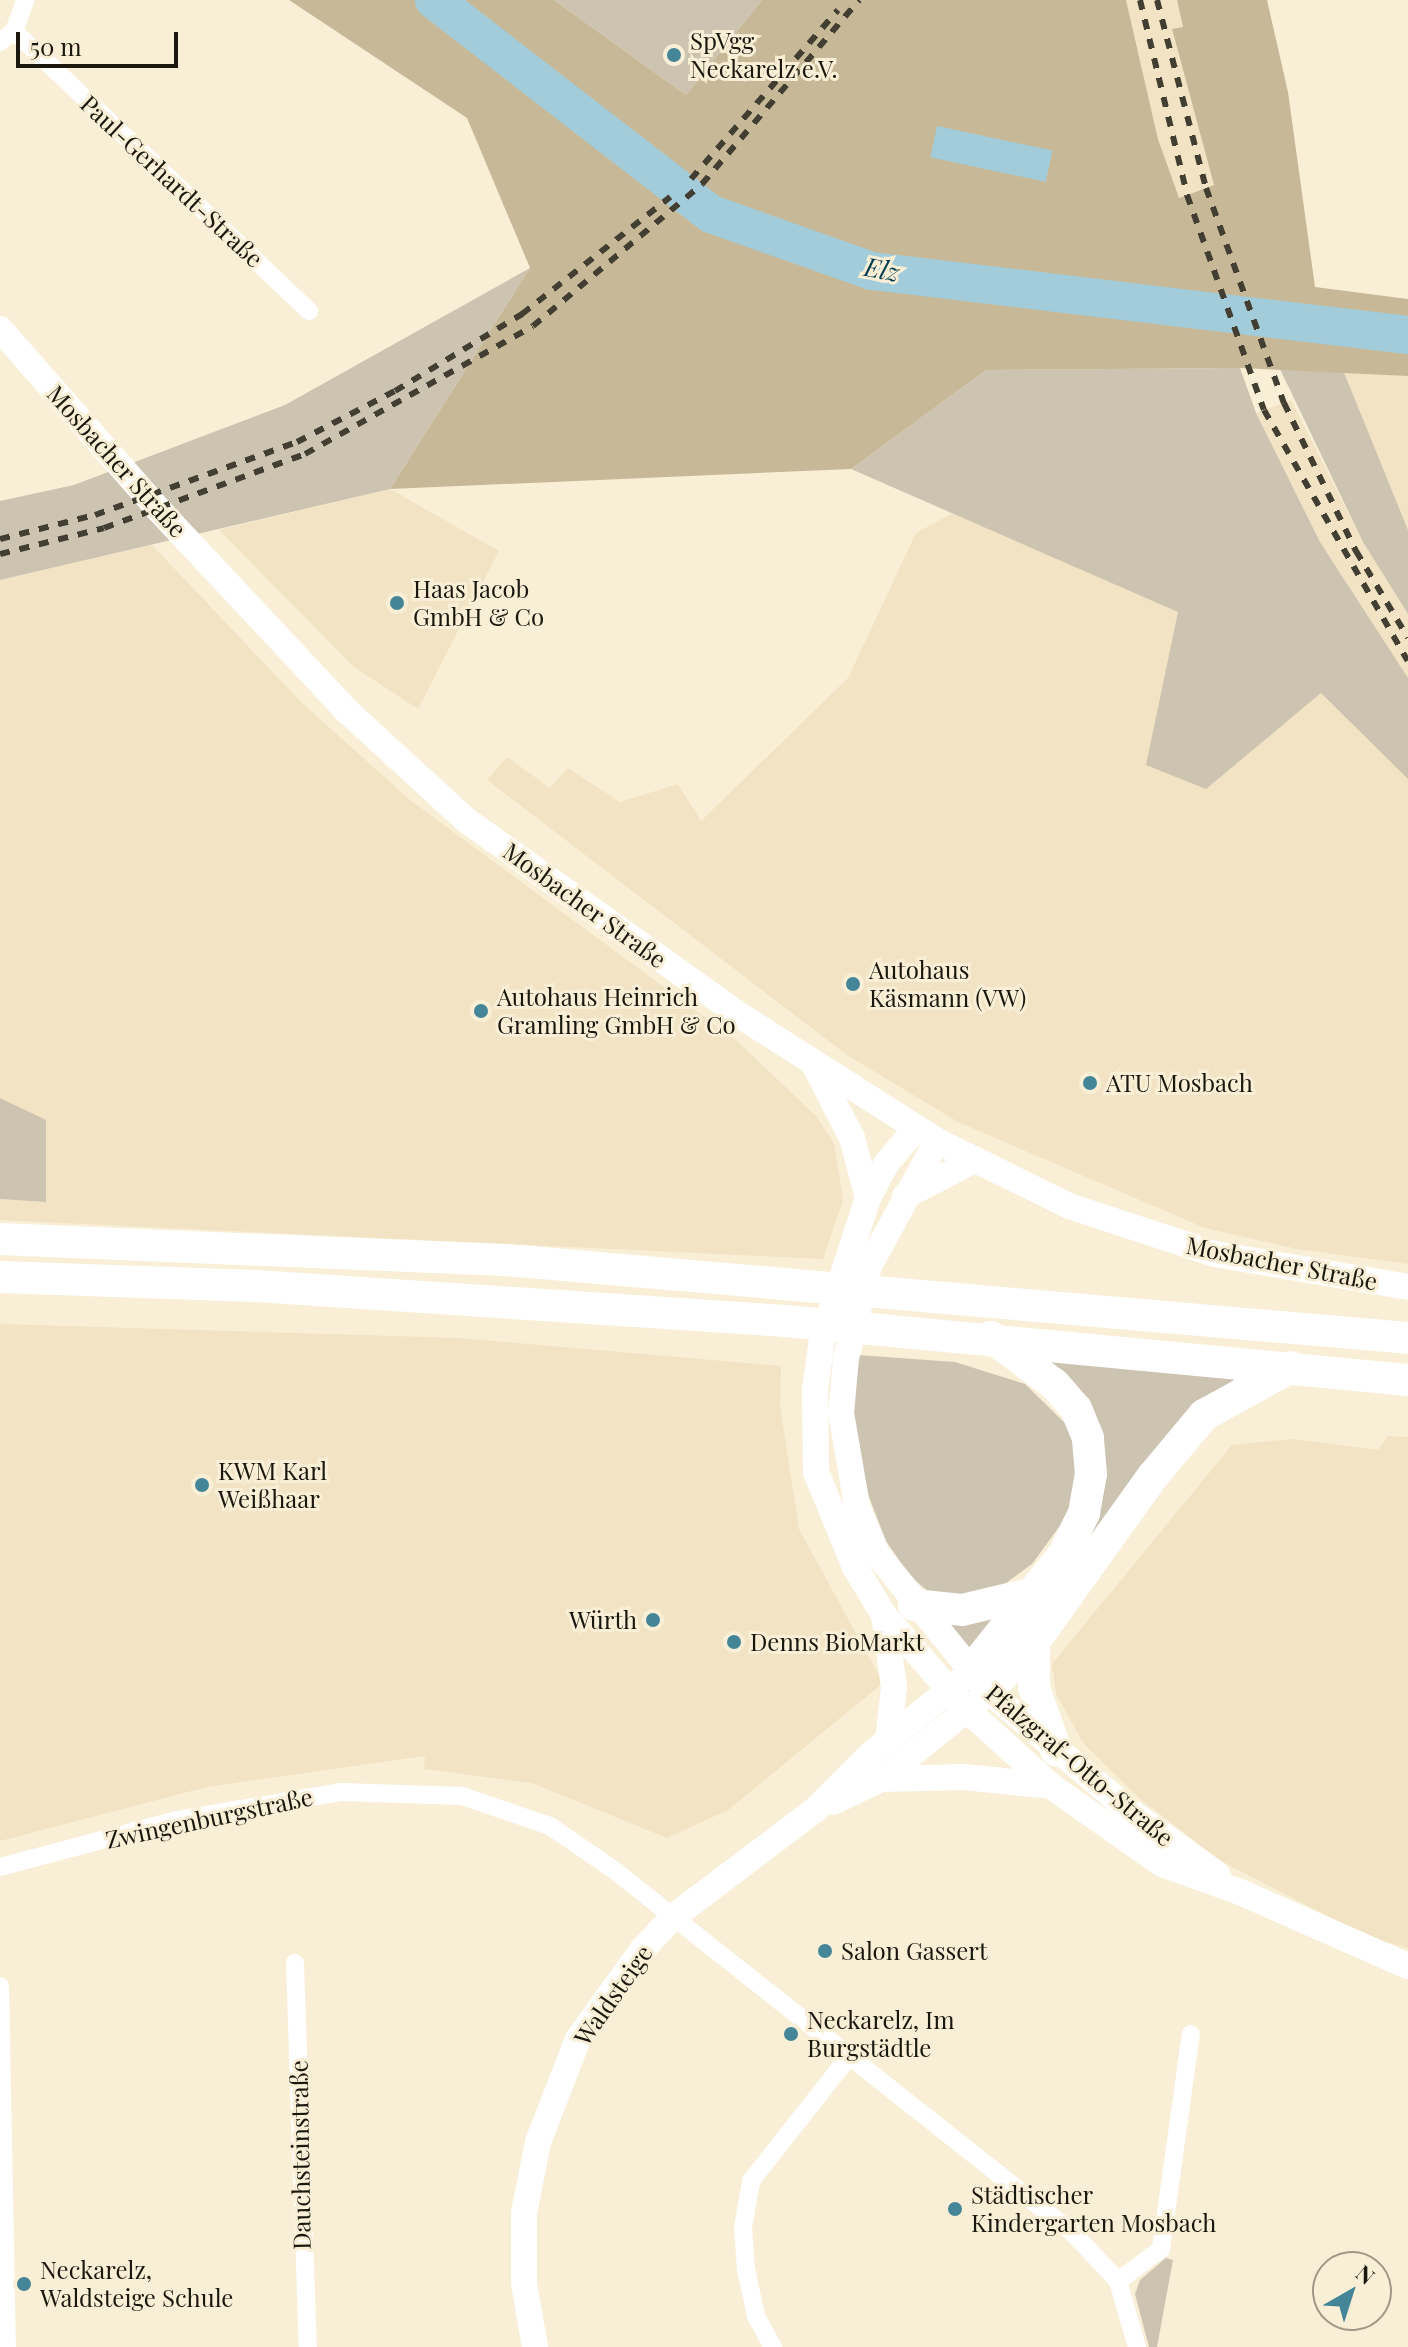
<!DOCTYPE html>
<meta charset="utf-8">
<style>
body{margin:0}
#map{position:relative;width:1408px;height:2347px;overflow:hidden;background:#f9efd7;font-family:"Playfair Display",serif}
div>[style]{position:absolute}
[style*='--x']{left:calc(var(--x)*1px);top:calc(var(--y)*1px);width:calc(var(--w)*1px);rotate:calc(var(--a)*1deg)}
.built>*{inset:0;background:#f1e3c4}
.green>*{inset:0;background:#ccc3b0}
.forest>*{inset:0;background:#c7b998}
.water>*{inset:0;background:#a2ccd9;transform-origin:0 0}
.river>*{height:38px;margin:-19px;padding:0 19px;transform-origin:19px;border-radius:19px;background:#a2ccd9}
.street>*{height:18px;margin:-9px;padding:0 9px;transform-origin:9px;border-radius:9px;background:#fff}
.secondary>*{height:26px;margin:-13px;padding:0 13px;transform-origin:13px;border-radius:13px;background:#fff}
.highway>*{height:32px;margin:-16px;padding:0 16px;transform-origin:16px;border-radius:16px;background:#fff}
.rail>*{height:6px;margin-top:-3px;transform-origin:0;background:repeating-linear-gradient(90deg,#423e32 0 10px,transparent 0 20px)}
.dots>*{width:22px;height:22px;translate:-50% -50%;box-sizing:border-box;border:4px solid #f9efd7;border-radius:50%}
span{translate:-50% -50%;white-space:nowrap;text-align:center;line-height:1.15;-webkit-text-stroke:6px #f9efd7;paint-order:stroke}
.poi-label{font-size:24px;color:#1a170e}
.left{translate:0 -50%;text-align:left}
.right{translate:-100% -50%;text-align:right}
.street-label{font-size:24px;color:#1a170e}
.water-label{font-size:26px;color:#003d4c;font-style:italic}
.north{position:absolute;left:1312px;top:2251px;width:80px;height:80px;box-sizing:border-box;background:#f9efd7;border:2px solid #a09987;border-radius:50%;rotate:39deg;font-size:22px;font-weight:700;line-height:32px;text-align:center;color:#1a170e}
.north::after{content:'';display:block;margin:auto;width:28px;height:36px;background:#448597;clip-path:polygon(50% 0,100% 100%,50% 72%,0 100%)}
.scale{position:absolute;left:16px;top:32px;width:162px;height:36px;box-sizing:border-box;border:4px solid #1a170e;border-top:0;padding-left:10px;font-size:24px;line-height:28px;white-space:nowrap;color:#1a170e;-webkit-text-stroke:6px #f9efd7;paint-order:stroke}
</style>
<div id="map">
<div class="built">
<i style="clip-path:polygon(1126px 0,1177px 0,1183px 28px,1172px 30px,1214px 185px,1178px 198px,1158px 139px)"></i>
<i style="clip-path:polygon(1343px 370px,1408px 376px,1408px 530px)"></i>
<i style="clip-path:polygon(1291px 400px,1363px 542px,1408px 614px,1408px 678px,1320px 542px,1256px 413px)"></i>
<i style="clip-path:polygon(390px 489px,499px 551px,418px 709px,354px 667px,219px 530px)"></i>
<i style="clip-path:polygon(983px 497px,1178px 612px,1206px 789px,1321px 692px,1408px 779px,1408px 1264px,1297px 1249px,1205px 1228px,958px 1122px,847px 1055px,487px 780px,507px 757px,550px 788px,568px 768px,620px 802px,678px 784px,701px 821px,848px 678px,916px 533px)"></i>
<i style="clip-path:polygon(152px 545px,302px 703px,410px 800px,737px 1041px,816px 1116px,834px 1143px,843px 1200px,823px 1259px,0 1220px,0 1199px,46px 1202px,46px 1121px,0 1098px,0 580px)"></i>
<i style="clip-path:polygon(0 1324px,458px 1338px,781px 1366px,780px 1406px,799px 1529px,883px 1683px,728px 1810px,667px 1838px,532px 1783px,424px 1769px,425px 1756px,207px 1787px,0 1841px)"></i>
<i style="clip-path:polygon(1388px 1436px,1408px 1437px,1408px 1948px,1368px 1937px,1221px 1861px,1139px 1798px,1084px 1744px,1056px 1694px,1052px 1664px,1232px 1445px,1292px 1439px,1378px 1450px)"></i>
</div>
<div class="green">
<i style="clip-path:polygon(554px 0,762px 0,686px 95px)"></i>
<i style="clip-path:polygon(530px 268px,390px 489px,0 580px,0 501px,74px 485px,285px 405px)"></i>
<i style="clip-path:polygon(1240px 368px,1256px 413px,1320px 542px,1408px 678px,1408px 779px,1321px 693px,1206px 789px,1146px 765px,1178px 612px,851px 469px,986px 370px)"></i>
<i style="clip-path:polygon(1280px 369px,1343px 370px,1408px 530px,1408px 614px,1363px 542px)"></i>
<i style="clip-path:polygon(0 1098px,46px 1120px,46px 1202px,0 1199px)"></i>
<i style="clip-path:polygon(858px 1355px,955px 1362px,1025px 1384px,1070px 1428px,1080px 1471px,1067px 1516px,1032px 1564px,985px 1598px,935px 1597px,910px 1576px,886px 1541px,866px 1489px,851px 1402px)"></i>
<i style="clip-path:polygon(1042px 1359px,1251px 1378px,1017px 1641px,1100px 1499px)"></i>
<i style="clip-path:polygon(1006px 1609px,972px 1652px,945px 1622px)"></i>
<i style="clip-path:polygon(1166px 2258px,1173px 2260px,1157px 2347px,1149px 2347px,1135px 2294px,1140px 2280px)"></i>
</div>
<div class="forest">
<i style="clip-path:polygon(289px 0,554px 0,686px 95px,762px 0,1126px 0,1158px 139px,1179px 198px,1214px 185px,1172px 29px,1183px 27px,1177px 0,1267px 0,1288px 92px,1315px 287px,1408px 299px,1408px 376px,1240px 368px,986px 370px,851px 469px,390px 489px,530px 268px,467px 118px)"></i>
</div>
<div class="water">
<i style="left:937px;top:126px;width:118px;height:32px;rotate:12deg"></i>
</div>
<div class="river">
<i style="--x:434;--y:0;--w:350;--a:37.7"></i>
<i style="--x:711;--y:214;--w:171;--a:19.5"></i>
<i style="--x:872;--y:271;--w:540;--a:6.81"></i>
</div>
<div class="street">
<i style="--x:14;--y:31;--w:33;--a:-70"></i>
<i style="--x:0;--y:42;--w:18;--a:-38"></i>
<i style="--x:14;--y:31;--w:407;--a:43.5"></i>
<i style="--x:0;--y:1867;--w:183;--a:-14.9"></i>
<i style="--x:177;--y:1820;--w:166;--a:-9.7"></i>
<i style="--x:341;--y:1792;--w:121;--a:1.9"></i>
<i style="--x:462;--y:1796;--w:93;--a:18.8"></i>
<i style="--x:550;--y:1826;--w:78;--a:34.5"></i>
<i style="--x:614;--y:1870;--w:585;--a:38.34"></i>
<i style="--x:1073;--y:2233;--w:66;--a:46.8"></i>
<i style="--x:1118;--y:2281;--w:69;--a:73.9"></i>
<i style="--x:295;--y:1963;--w:384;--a:88.1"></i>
<i style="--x:0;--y:1986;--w:361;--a:88.9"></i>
<i style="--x:1118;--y:2281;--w:54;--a:-36.7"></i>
<i style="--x:1161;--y:2249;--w:217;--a:-82.1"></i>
<i style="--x:773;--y:2347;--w:35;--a:-119"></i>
<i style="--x:756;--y:2316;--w:48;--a:-102"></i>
<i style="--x:746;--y:2269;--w:41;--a:-94.2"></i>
<i style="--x:743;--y:2228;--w:48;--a:-80.3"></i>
<i style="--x:751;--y:2181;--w:155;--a:-51.8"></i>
</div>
<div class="secondary">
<i style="--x:0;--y:329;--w:240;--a:48.7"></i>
<i style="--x:158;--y:509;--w:277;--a:46.9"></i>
<i style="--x:347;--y:711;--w:161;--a:42.5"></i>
<i style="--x:466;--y:820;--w:341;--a:35.5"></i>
<i style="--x:744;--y:1018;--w:229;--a:32.5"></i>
<i style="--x:937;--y:1141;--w:147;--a:26.2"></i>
<i style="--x:1069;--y:1206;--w:154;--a:18.2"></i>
<i style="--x:1215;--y:1254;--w:196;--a:9.7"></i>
<i style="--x:815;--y:1066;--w:81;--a:62.8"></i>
<i style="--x:852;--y:1138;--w:62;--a:75.1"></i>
<i style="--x:916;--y:1128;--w:47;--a:129.8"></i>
<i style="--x:886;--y:1164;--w:38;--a:118"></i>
<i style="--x:868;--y:1198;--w:148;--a:108.1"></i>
<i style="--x:822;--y:1339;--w:51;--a:97.8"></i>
<i style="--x:815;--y:1390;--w:82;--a:89.3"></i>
<i style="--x:816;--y:1472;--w:103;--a:67.7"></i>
<i style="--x:855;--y:1567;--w:56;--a:58.9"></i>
<i style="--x:884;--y:1615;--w:126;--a:48.9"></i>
<i style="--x:967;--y:1710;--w:113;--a:42.1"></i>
<i style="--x:1051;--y:1786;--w:136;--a:35.1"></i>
<i style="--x:1162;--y:1864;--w:83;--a:19.7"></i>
<i style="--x:1240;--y:1892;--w:184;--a:23.8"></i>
<i style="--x:937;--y:1141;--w:142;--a:118.5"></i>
<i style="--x:869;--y:1266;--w:95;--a:104"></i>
<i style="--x:846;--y:1358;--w:55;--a:95.2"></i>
<i style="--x:841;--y:1413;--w:94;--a:80.2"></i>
<i style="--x:857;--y:1506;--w:52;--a:67.4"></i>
<i style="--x:877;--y:1554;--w:176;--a:51"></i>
<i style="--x:988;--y:1691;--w:187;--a:40.2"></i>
<i style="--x:1131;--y:1812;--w:107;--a:35.9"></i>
<i style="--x:905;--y:1196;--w:76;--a:-27.2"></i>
<i style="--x:884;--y:1615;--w:73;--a:82.1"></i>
<i style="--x:894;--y:1687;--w:53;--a:96.5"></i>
<i style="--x:881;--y:1779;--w:83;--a:-1.4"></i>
<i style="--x:964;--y:1777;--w:87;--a:5.9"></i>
<i style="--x:833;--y:1802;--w:53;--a:-25.6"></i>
<i style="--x:881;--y:1779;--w:127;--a:-38.9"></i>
<i style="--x:535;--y:2347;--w:65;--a:-99.8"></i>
<i style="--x:524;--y:2283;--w:70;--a:-90"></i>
<i style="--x:524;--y:2213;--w:72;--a:-78.8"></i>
<i style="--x:538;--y:2142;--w:110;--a:-68.8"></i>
<i style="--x:578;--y:2039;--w:111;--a:-54.2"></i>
<i style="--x:643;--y:1949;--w:44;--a:-46.8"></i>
<i style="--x:673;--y:1917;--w:178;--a:-37"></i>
<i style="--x:815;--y:1810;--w:79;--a:-45"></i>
<i style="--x:871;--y:1754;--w:117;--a:-39.4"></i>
</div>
<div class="highway">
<i style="--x:0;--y:1239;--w:506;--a:2.38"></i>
<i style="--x:506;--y:1260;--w:905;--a:4.94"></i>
<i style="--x:0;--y:1277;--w:256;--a:2"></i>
<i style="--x:256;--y:1286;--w:531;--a:3.78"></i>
<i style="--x:786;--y:1321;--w:625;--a:5.42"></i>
<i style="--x:914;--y:1605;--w:48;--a:5.9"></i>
<i style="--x:962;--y:1610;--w:78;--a:-13.3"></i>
<i style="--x:1034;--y:1642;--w:46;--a:90"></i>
<i style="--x:1034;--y:1688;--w:66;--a:70.5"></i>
<i style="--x:970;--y:1672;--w:151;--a:-51.5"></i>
<i style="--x:1064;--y:1554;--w:46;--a:-64"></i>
<i style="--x:1084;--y:1513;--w:40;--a:-80"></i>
<i style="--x:1091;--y:1474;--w:36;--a:-95"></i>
<i style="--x:1088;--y:1438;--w:31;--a:-112"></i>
<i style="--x:1076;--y:1409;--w:33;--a:-131"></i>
<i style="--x:1054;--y:1384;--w:79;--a:-143.3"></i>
<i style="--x:988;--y:1691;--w:67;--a:-46.8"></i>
<i style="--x:1034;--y:1642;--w:204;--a:-54.4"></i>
<i style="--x:1153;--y:1476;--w:80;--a:-50.1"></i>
<i style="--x:1204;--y:1415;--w:99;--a:-28.9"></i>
</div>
<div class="rail">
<i style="--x:1140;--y:0;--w:201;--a:76.4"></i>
<i style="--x:1187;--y:195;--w:228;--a:70.3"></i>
<i style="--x:1264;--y:410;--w:289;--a:60.2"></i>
<i style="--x:1157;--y:0;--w:194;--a:75.4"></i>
<i style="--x:1206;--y:188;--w:229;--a:70.1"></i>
<i style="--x:1284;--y:403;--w:165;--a:64.1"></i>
<i style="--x:1356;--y:551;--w:101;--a:59.1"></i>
<i style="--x:691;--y:179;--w:224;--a:-49"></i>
<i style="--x:0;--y:539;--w:98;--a:-14.2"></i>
<i style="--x:95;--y:515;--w:215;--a:-19.9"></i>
<i style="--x:297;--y:442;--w:110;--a:-27.5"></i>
<i style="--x:395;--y:391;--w:149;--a:-31.2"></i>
<i style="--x:522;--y:314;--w:189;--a:-38.3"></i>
<i style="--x:0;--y:554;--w:107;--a:-14"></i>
<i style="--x:104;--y:528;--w:214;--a:-20.2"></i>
<i style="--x:305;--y:454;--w:261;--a:-29.3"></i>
<i style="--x:533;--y:326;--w:221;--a:-40"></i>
<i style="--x:702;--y:184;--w:242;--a:-49.5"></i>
</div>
<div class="dots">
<i style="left:674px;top:55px;background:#448597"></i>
<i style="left:397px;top:603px;background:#448597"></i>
<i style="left:853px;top:984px;background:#448597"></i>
<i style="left:481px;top:1011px;background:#448597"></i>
<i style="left:1090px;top:1083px;background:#448597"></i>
<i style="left:202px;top:1485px;background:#448597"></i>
<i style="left:653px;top:1620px;background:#448597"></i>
<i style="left:734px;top:1642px;background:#448597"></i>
<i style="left:825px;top:1951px;background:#448597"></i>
<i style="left:791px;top:2034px;background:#448597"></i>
<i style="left:955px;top:2209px;background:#448597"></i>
<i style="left:24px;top:2284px;background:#448597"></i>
</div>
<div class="poi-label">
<span class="left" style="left:690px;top:55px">SpVgg<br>Neckarelz e.V.</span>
<span class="left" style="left:413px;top:603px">Haas Jacob<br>GmbH &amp; Co</span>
<span class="left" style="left:869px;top:984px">Autohaus<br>Käsmann (VW)</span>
<span class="left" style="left:497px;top:1011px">Autohaus Heinrich<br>Gramling GmbH &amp; Co</span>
<span class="left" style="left:1106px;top:1083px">ATU Mosbach</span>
<span class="left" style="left:218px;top:1485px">KWM Karl<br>Weißhaar</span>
<span class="right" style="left:637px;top:1620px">Würth</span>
<span class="left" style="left:750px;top:1642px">Denns BioMarkt</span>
<span class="left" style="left:841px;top:1951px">Salon Gassert</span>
<span class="left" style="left:807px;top:2034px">Neckarelz, Im<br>Burgstädtle</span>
<span class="left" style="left:971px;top:2209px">Städtischer<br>Kindergarten Mosbach</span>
<span class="left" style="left:40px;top:2284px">Neckarelz,<br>Waldsteige Schule</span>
</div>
<div class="street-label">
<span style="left:172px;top:181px;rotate:43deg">Paul-Gerhardt-Straße</span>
<span style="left:117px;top:461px;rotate:48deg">Mosbacher Straße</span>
<span style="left:585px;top:905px;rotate:36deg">Mosbacher Straße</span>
<span style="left:1282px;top:1263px;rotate:11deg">Mosbacher Straße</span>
<span style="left:1080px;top:1765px;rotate:40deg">Pfalzgraf-Otto-Straße</span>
<span style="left:209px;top:1818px;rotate:-12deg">Zwingenburgstraße</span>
<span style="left:613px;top:1995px;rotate:-55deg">Waldsteige</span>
<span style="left:300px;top:2155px;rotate:-91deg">Dauchsteinstraße</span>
</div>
<div class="water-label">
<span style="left:882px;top:269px;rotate:11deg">Elz</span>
</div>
<div class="north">N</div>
<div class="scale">50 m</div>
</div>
